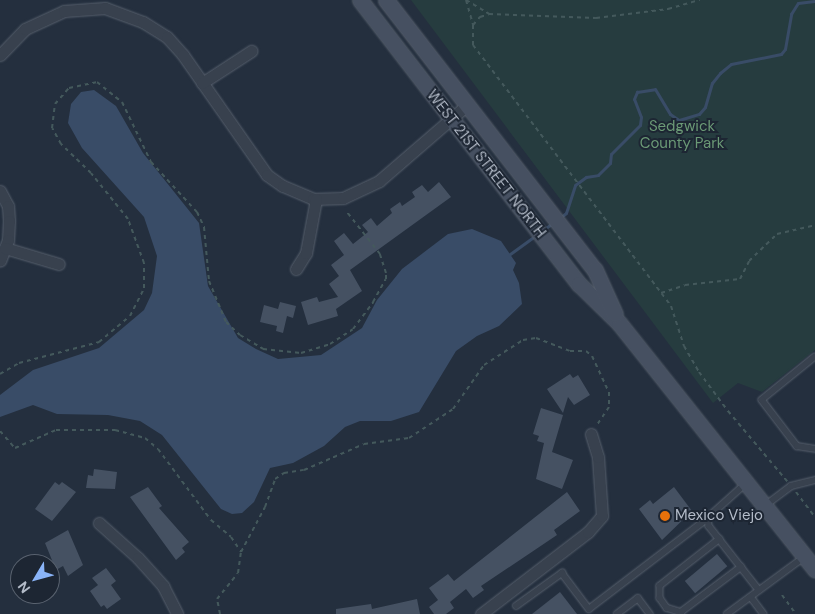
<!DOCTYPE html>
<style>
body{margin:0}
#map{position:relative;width:815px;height:614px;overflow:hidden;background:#242f3e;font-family:"DM Sans",sans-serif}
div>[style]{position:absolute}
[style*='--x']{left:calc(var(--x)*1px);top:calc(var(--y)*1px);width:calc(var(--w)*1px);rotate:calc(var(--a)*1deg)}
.green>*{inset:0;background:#263c3f}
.water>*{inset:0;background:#394c67}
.stream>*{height:3px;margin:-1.5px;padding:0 1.5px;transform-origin:1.5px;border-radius:1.5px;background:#394c67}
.building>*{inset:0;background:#455162;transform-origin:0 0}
.path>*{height:2px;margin-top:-1px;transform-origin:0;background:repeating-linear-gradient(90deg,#44595c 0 4px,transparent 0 8px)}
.roads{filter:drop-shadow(0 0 1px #565f6c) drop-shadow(0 0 1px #565f6c)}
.service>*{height:5.5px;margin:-2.75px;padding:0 2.75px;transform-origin:2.75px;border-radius:2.75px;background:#38414e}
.minor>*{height:11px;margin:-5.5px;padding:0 5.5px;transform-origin:5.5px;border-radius:5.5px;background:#38414e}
.secondary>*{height:15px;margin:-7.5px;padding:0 7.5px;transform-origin:7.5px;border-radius:7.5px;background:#465061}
.dots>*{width:14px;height:14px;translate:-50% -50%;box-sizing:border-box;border:2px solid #1d2633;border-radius:50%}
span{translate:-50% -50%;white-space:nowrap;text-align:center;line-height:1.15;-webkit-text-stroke:4px #1d2633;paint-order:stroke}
.park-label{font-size:15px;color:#6b9a76}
.street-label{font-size:15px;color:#b4bcc9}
.poi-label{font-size:15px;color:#b4bcc9}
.left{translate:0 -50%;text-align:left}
.north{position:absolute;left:10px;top:554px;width:50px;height:50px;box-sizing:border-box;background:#1d2633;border:1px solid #59626f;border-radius:50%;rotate:233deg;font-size:14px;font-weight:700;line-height:20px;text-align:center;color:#b4bcc9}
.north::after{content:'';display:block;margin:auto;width:18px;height:22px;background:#8ab4f8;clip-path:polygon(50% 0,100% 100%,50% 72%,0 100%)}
</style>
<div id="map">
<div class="green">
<i style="clip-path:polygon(411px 0,815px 0,815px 350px,762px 392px,738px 383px,713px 403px)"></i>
</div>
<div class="water">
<i style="clip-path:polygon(94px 90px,116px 106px,143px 153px,199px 223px,208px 286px,238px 338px,256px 349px,278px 359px,321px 355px,362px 328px,377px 300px,402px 269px,448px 234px,472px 229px,501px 241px,516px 263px,513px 270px,519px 283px,522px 304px,499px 326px,477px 336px,456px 351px,419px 412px,391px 421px,360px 421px,345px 427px,324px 446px,293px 463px,270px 468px,254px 502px,242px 513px,232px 514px,221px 509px,162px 435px,140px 421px,108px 415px,57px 414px,33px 405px,0 417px,0 395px,33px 370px,99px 348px,144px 310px,152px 293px,157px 256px,144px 217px,82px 148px,68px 123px,71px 104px,81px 92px)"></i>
</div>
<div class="stream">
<i style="--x:561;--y:217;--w:6;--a:-39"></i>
<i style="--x:566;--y:213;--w:29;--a:-72"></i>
<i style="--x:575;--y:185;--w:14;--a:-36"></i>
<i style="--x:586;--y:177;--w:12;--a:-9"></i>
<i style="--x:598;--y:175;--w:17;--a:-45"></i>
<i style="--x:610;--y:163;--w:9;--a:-84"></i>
<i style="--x:611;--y:154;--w:41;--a:-45"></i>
<i style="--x:640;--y:125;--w:8;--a:-83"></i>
<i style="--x:641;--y:117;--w:19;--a:-111"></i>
<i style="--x:634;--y:99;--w:8;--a:-67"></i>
<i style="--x:637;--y:92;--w:18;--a:-9"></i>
<i style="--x:655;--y:89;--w:29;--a:59"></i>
<i style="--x:670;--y:114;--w:11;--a:34"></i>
<i style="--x:679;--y:120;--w:21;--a:-17"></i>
<i style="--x:699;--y:114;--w:9;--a:-49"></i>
<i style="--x:705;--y:107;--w:25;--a:-74"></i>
<i style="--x:712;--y:83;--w:13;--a:-51"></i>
<i style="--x:720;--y:73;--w:14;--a:-39"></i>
<i style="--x:731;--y:64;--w:51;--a:-11.3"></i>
<i style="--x:781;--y:54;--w:6;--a:-51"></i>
<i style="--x:785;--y:49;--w:36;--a:-80"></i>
<i style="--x:791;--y:14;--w:13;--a:-58"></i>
<i style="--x:798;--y:3;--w:17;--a:-7"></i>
<i style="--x:543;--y:230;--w:14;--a:-36"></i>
<i style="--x:510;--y:254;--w:32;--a:-36"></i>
</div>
<div class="building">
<i style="clip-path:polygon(439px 182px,451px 197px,350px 270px,362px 291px,336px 309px,338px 316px,308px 325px,301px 302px,317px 297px,319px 302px,338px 297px,329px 284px,339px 276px,331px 265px,344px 255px,334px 241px,344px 233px,353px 244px,368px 232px,362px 225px,371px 218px,377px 226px,392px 213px,390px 209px,400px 202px,402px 206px,415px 197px,412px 192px,422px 185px,428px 192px)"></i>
<i style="clip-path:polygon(280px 302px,296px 306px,293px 318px,287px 316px,283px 333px,276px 331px,277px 326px,260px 322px,264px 305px,278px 309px)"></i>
<i style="clip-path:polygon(570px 374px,573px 378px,578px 375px,590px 395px,574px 405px,568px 397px,563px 413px,547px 389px)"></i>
<i style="clip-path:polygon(541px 408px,563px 415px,552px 452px,573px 460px,562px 489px,536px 479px,544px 443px,537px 441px,539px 436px,533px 434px)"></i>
<i style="clip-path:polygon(94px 469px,117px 472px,115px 489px,86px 488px,88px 475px,93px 476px)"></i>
<i style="clip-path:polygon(55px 482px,59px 485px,62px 482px,76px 492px,52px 521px,35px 509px)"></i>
<i style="clip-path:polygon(148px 487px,162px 506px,159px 508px,189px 542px,182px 548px,185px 552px,176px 560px,130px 497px)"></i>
<i style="clip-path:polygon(674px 487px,692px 511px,662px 540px,639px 509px,650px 500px,653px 504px)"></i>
<i style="clip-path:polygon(567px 492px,580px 511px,554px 530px,557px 535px,481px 586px,484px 590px,473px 598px,466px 589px,450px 602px,454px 608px,446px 614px,434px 614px,429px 607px,438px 600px,429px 588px,448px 574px,454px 581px)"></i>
<i style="clip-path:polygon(68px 530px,83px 565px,68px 576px,63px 566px,56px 570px,45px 543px)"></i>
<i style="left:717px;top:554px;width:16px;height:42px;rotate:50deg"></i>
<i style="clip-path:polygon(106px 568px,116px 581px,111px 585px,121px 599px,107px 609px,104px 605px,101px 607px,90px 591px,98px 585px,92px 578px)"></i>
<i style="clip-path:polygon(560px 592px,577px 614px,532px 614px)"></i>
<i style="clip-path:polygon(417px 599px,420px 614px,336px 614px,336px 609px,371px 604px,372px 609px)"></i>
</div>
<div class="path">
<i style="--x:466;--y:0;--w:26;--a:74"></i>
<i style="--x:473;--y:25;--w:20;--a:90"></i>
<i style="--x:473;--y:45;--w:328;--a:52.8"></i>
<i style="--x:671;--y:306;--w:42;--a:72"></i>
<i style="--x:684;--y:346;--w:30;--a:60"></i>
<i style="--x:699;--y:372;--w:49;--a:53.4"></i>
<i style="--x:728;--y:411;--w:92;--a:49.9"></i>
<i style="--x:466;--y:0;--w:27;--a:31"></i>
<i style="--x:489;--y:14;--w:107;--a:2.1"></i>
<i style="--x:596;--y:18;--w:73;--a:-7.1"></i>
<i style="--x:668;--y:9;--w:33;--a:-16"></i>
<i style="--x:473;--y:25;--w:11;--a:-49"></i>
<i style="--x:480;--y:17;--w:9;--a:-18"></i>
<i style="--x:661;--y:293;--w:25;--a:-18"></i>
<i style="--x:685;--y:285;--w:55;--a:-6.2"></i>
<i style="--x:740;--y:279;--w:20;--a:-63"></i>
<i style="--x:749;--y:261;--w:39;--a:-44"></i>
<i style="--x:777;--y:234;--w:39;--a:-13"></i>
<i style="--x:0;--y:374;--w:22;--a:-30"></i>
<i style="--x:19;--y:363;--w:83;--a:-14.7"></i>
<i style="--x:99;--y:342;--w:40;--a:-40"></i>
<i style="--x:130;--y:316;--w:31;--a:-63"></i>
<i style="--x:144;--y:288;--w:25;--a:-90"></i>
<i style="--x:144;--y:263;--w:47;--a:-110"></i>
<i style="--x:128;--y:219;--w:59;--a:-128.8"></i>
<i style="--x:91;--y:173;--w:42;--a:-136"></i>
<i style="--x:61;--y:144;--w:18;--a:-119"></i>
<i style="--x:52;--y:128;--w:24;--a:-83"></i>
<i style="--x:55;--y:104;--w:21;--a:-49"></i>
<i style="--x:69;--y:88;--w:29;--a:-12"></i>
<i style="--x:97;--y:82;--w:32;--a:39"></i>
<i style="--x:122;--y:102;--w:67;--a:64.2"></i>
<i style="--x:151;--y:162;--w:68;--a:47.4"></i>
<i style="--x:197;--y:212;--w:17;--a:65"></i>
<i style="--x:204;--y:227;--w:54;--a:84.7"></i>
<i style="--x:209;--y:281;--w:44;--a:67.5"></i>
<i style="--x:226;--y:322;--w:19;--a:43"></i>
<i style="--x:240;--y:335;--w:27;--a:31"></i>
<i style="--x:263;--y:349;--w:38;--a:6"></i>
<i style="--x:301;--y:353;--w:30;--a:-17"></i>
<i style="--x:330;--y:344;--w:27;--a:-33"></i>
<i style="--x:353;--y:329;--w:34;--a:-53"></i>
<i style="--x:373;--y:302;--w:26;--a:-61"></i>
<i style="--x:386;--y:279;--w:6;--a:-90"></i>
<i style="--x:386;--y:273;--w:20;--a:-108"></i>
<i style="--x:380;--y:254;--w:53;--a:-128.2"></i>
<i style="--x:0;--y:431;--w:23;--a:49"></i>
<i style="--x:15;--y:448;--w:45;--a:-23.7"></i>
<i style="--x:56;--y:430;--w:59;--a:0"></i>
<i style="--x:115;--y:430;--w:31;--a:15"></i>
<i style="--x:145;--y:438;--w:17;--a:40"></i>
<i style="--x:158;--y:449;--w:89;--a:53.3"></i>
<i style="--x:211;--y:520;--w:26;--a:40"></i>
<i style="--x:231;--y:537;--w:18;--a:56"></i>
<i style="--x:796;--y:492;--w:31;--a:53"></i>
<i style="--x:782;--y:595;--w:24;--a:54"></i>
<i style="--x:220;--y:614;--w:15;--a:-101"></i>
<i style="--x:217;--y:599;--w:33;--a:-51"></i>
<i style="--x:238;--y:573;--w:21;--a:-82"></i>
<i style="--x:241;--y:552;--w:51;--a:-61.9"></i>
<i style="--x:265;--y:507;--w:30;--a:-70"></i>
<i style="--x:275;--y:479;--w:11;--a:-34"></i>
<i style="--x:284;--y:473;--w:20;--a:-9"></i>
<i style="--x:304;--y:470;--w:65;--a:-23.4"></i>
<i style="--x:364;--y:444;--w:45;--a:-7.6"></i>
<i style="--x:409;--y:438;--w:53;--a:-33.4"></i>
<i style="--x:453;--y:409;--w:54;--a:-54.8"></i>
<i style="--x:484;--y:365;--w:46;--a:-32.7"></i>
<i style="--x:523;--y:340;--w:13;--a:-9"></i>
<i style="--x:536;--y:338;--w:36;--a:21"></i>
<i style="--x:570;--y:351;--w:16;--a:0"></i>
<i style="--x:586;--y:351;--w:8;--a:40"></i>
<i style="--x:592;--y:356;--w:40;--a:65"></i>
<i style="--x:609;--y:392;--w:15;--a:90"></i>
<i style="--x:609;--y:407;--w:22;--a:124"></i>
</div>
<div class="roads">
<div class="service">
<i style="--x:815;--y:357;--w:68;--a:140.9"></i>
<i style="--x:762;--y:400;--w:58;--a:52.7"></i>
<i style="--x:797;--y:446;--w:18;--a:9"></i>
<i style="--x:746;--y:484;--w:51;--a:138.2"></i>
<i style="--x:708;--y:518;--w:8;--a:83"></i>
<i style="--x:709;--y:526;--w:81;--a:52"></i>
<i style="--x:766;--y:505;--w:31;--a:-37"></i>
<i style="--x:791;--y:486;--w:25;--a:-14"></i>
<i style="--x:720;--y:539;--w:76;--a:141.9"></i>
<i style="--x:660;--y:586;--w:12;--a:90"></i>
<i style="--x:660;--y:598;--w:12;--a:55"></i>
<i style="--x:667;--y:608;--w:15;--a:16"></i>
<i style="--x:681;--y:612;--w:75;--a:-36.9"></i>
<i style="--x:751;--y:597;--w:21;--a:53"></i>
<i style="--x:516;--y:606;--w:57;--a:-35.7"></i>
<i style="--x:562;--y:573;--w:45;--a:53.1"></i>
<i style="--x:589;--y:609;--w:150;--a:-37.4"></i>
<i style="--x:617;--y:614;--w:26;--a:-37"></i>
<i style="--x:638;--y:598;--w:20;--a:53"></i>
<i style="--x:727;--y:614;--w:94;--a:-36.4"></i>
</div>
<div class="minor">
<i style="--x:0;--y:55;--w:36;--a:-46"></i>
<i style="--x:25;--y:29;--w:43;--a:-24.8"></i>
<i style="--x:64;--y:11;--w:41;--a:-4.2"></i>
<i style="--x:105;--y:8;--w:40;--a:20.2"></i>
<i style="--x:143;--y:22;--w:28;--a:32"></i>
<i style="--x:167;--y:37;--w:24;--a:48"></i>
<i style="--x:183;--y:55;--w:146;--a:55"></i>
<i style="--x:267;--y:175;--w:19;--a:35"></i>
<i style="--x:283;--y:186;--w:33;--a:23"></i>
<i style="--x:313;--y:199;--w:30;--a:-2"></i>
<i style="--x:343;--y:198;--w:40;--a:-25"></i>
<i style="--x:379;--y:181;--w:116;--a:-40.8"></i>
<i style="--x:202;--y:83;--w:59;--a:-33.1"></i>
<i style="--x:0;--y:191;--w:17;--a:62"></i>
<i style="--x:8;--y:206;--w:15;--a:86"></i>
<i style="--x:9;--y:221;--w:19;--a:93"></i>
<i style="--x:8;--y:240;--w:22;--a:111"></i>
<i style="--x:5;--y:248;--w:56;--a:16.5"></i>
<i style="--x:296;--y:269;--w:19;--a:-58"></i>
<i style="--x:306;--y:253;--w:55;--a:-79.5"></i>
<i style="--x:99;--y:523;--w:52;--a:41.9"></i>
<i style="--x:138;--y:558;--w:38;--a:48"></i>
<i style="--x:163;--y:586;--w:31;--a:63"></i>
<i style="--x:481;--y:614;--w:135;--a:-37.5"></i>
<i style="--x:588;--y:532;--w:21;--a:-49"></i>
<i style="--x:602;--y:516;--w:59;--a:-93.9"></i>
<i style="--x:598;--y:457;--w:24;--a:-107"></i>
</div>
<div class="secondary">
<i style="--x:360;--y:0;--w:359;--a:52.4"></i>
<i style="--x:579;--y:284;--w:56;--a:44.3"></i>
<i style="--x:619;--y:323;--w:315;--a:51.5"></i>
<i style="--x:386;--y:0;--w:341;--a:52.3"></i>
<i style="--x:595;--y:270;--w:48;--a:65.6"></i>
</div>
</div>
<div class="dots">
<i style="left:665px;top:516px;background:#e8710a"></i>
</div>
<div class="park-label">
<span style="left:682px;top:135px">Sedgwick<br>County Park</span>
</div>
<div class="street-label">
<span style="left:486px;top:164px;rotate:52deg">WEST 21ST STREET NORTH</span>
</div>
<div class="poi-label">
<span class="left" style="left:675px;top:516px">Mexico Viejo</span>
</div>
<div class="north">N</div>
</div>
